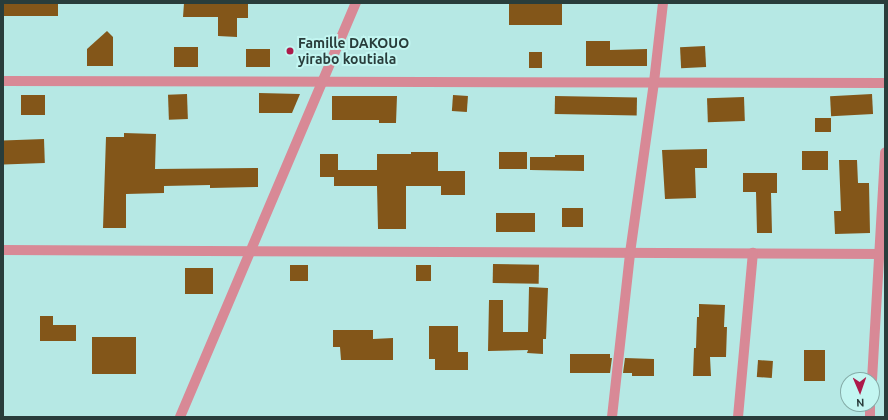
<!DOCTYPE html>
<style>
body{margin:0}
#map{position:relative;width:888px;height:420px;overflow:hidden;background:#b6e8e4;font-family:Ubuntu,sans-serif}
div>[style]{position:absolute}
[style*='--x']{left:calc(var(--x)*1px);top:calc(var(--y)*1px);width:calc(var(--w)*1px);rotate:calc(var(--a)*1deg)}
.building>*{inset:0;background:#835619;transform-origin:0 0}
.minor>*{height:10px;margin:-5px;padding:0 5px;transform-origin:5px;border-radius:5px;background:#d88996}
.dots>*{width:11px;height:11px;translate:-50% -50%;box-sizing:border-box;border:2px solid #c3f6f1;border-radius:50%}
span{translate:-50% -50%;white-space:nowrap;text-align:center;line-height:1.15;-webkit-text-stroke:4px #c3f6f1;paint-order:stroke}
.poi-label{font-size:14px;color:#293d3b;font-weight:700}
.left{translate:0 -50%;text-align:left}
.frame{position:absolute;inset:0;border:4px solid #293d3b;pointer-events:none}
.north{position:absolute;left:840px;top:372px;width:40px;height:40px;box-sizing:border-box;background:#c3f6f1;border:1px solid #85aca8;border-radius:50%;rotate:178deg;font-size:11px;font-weight:700;line-height:16px;text-align:center;color:#293d3b}
.north::after{content:'';display:block;margin:auto;width:14px;height:18px;background:#ad1a4a;clip-path:polygon(50% 0,100% 100%,50% 72%,0 100%)}
</style>
<div id="map">
<div class="building">
<i style="left:3px;top:3px;width:55px;height:13px"></i>
<i style="clip-path:polygon(184px 3px,248px 3px,248px 18px,237px 18px,237px 37px,218px 36px,218px 17px,183px 17px)"></i>
<i style="left:509px;top:3px;width:53px;height:22px"></i>
<i style="clip-path:polygon(107px 31px,113px 37px,113px 66px,87px 66px,87px 49px)"></i>
<i style="clip-path:polygon(586px 41px,610px 41px,610px 50px,647px 49px,647px 66px,586px 66px)"></i>
<i style="left:705px;top:46px;width:21px;height:25px;rotate:87deg"></i>
<i style="left:198px;top:47px;width:20px;height:24px;rotate:90deg"></i>
<i style="left:246px;top:49px;width:24px;height:18px"></i>
<i style="left:529px;top:52px;width:13px;height:16px"></i>
<i style="clip-path:polygon(259px 93px,300px 94px,292px 113px,259px 113px)"></i>
<i style="left:187px;top:94px;width:25px;height:19px;rotate:88deg"></i>
<i style="left:872px;top:94px;width:20px;height:42px;rotate:87deg"></i>
<i style="left:21px;top:95px;width:24px;height:20px"></i>
<i style="left:453px;top:95px;width:15px;height:16px;rotate:4deg"></i>
<i style="clip-path:polygon(332px 96px,397px 96px,396px 123px,379px 123px,379px 120px,332px 120px)"></i>
<i style="left:555px;top:96px;width:82px;height:18px;rotate:1deg"></i>
<i style="left:744px;top:97px;width:24px;height:37px;rotate:88deg"></i>
<i style="left:815px;top:118px;width:16px;height:14px"></i>
<i style="clip-path:polygon(124px 133px,156px 134px,155px 169px,258px 168px,258px 187px,210px 188px,210px 185px,164px 186px,164px 193px,126px 194px,126px 228px,103px 228px,106px 137px,124px 137px)"></i>
<i style="left:44px;top:139px;width:24px;height:41px;rotate:88deg"></i>
<i style="clip-path:polygon(707px 149px,707px 168px,695px 168px,696px 198px,665px 199px,662px 150px)"></i>
<i style="left:828px;top:151px;width:19px;height:26px;rotate:90deg"></i>
<i style="clip-path:polygon(411px 152px,438px 152px,438px 171px,465px 171px,465px 195px,441px 195px,441px 186px,406px 186px,406px 229px,378px 229px,377px 186px,334px 186px,334px 177px,320px 177px,320px 154px,338px 154px,338px 170px,377px 170px,377px 154px,411px 154px)"></i>
<i style="left:499px;top:152px;width:28px;height:17px"></i>
<i style="clip-path:polygon(555px 155px,584px 155px,584px 171px,530px 170px,530px 157px,555px 157px)"></i>
<i style="clip-path:polygon(839px 160px,857px 160px,858px 183px,869px 183px,870px 233px,835px 234px,834px 211px,841px 211px)"></i>
<i style="clip-path:polygon(743px 173px,777px 173px,777px 193px,771px 193px,772px 233px,757px 233px,756px 192px,743px 192px)"></i>
<i style="left:562px;top:208px;width:21px;height:19px"></i>
<i style="left:496px;top:213px;width:39px;height:19px"></i>
<i style="left:493px;top:264px;width:46px;height:19px;rotate:1deg"></i>
<i style="left:308px;top:265px;width:16px;height:18px;rotate:90deg"></i>
<i style="left:416px;top:265px;width:15px;height:16px"></i>
<i style="left:185px;top:268px;width:28px;height:26px"></i>
<i style="clip-path:polygon(529px 287px,548px 288px,546px 339px,543px 339px,543px 354px,527px 353px,528px 350px,488px 351px,489px 300px,503px 300px,503px 332px,528px 332px)"></i>
<i style="clip-path:polygon(699px 304px,725px 305px,724px 327px,727px 327px,726px 357px,710px 357px,711px 376px,693px 376px,694px 348px,696px 348px,697px 317px,699px 317px)"></i>
<i style="clip-path:polygon(40px 316px,53px 316px,53px 325px,76px 325px,76px 341px,40px 341px)"></i>
<i style="clip-path:polygon(429px 326px,458px 326px,458px 352px,468px 352px,468px 370px,435px 370px,435px 359px,429px 359px)"></i>
<i style="clip-path:polygon(333px 330px,373px 330px,373px 339px,393px 338px,393px 360px,341px 360px,340px 347px,333px 347px)"></i>
<i style="left:92px;top:337px;width:44px;height:37px"></i>
<i style="left:804px;top:350px;width:21px;height:31px"></i>
<i style="clip-path:polygon(570px 354px,610px 354px,610px 358px,612px 358px,610px 373px,570px 373px)"></i>
<i style="clip-path:polygon(625px 358px,654px 359px,654px 376px,632px 376px,632px 373px,623px 373px)"></i>
<i style="left:758px;top:360px;width:15px;height:17px;rotate:4deg"></i>
</div>
<div class="minor">
<i style="--x:3;--y:81;--w:882;--a:0.13"></i>
<i style="--x:3;--y:250;--w:882;--a:0.26"></i>
<i style="--x:872;--y:380;--w:228;--a:-86.7"></i>
<i style="--x:180;--y:417;--w:450;--a:-67"></i>
<i style="--x:612;--y:417;--w:165;--a:-83.7"></i>
<i style="--x:630;--y:253;--w:173;--a:-82"></i>
<i style="--x:654;--y:82;--w:80;--a:-83.5"></i>
<i style="--x:738;--y:417;--w:165;--a:-84.8"></i>
<i style="--x:870;--y:417;--w:13;--a:-90"></i>
</div>
<div class="dots">
<i style="left:290px;top:51px;background:#ad1a4a"></i>
</div>
<div class="poi-label">
<span class="left" style="left:298px;top:51px">Famille DAKOUO<br>yirabo koutiala</span>
</div>
<div class="frame"></div>
<div class="north">N</div>
</div>
